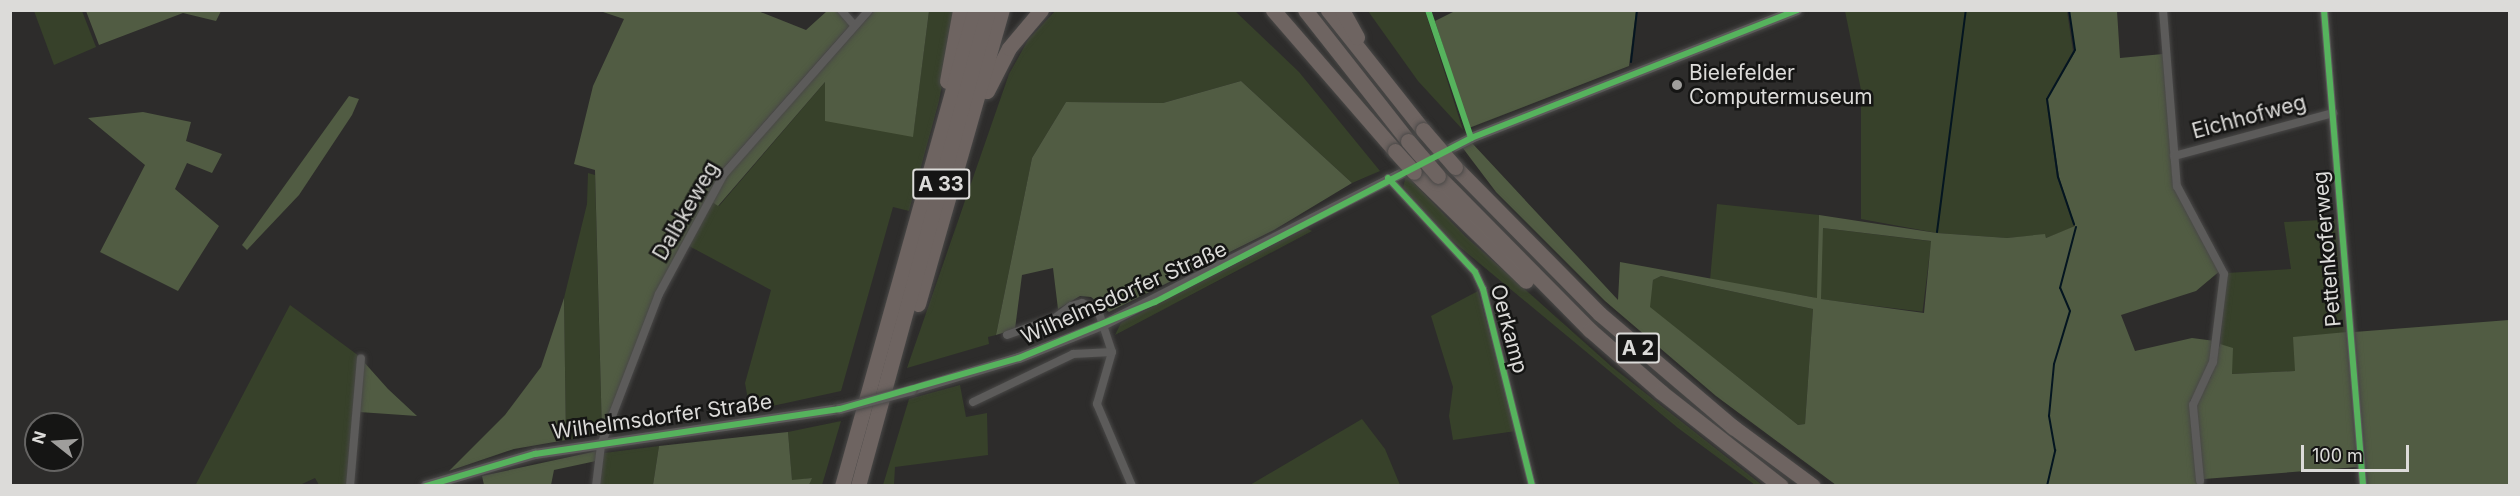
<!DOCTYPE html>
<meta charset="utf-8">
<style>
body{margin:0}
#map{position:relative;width:2520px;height:496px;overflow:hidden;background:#2d2c2b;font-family:Inter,sans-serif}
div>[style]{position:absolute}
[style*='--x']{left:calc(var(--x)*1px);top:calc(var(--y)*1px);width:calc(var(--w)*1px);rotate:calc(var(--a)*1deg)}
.green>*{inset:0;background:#37412a;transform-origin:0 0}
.forest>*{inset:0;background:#515c43}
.stream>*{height:2px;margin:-1px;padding:0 1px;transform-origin:1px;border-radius:1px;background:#041520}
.roads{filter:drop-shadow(0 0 2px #494847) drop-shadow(0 0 2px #494847)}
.minor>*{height:8px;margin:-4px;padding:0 4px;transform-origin:4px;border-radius:4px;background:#5c5b5a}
.tertiary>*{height:10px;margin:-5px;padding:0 5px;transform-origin:5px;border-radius:5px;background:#5c5b5a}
.motorway>*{height:15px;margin:-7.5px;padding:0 7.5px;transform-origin:7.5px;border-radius:7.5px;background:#6e6461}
.bridges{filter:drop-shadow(0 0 2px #494847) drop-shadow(0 0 2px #494847)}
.tertiary-bridge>*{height:10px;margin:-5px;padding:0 5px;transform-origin:5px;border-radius:5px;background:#5c5b5a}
.motorway-bridge>*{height:15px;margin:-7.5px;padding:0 7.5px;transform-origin:7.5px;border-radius:7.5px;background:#6e6461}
.cycleway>*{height:6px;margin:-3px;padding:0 3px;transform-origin:3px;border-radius:3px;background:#56b35d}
.dots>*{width:16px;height:16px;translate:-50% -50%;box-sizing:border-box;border:3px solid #151514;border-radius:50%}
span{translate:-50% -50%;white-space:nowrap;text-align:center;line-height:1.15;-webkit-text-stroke:5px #151514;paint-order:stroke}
.shield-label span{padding:2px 4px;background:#151514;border:2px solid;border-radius:4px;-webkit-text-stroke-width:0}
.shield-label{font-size:20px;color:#dcdbd9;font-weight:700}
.poi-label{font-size:21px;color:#dcdbd9}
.left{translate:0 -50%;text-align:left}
.street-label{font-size:21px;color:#dcdbd9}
.frame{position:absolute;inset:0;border:12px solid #dcdbd9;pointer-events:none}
.north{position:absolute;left:24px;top:412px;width:60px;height:60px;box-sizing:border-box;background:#151514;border:2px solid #656463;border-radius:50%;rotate:287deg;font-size:16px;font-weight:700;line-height:24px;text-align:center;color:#dcdbd9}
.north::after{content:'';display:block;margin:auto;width:21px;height:27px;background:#9f9e9c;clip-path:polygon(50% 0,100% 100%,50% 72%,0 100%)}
.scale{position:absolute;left:2301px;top:445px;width:108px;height:27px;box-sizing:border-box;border:3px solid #dcdbd9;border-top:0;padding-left:8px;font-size:18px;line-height:21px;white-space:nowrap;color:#dcdbd9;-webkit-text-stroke:4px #151514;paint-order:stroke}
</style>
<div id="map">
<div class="green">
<i style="clip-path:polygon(34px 11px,82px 11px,96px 47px,54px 65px)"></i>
<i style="clip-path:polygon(929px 11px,956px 11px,939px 101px,909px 211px,893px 207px,841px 391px,750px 411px,745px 383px,771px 290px,689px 246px,712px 202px,719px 206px,826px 81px,914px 128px)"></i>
<i style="clip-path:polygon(1055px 11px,1235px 11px,1299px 72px,1380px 171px,1352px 183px,1241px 81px,1163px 103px,1066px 102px,1032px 158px,996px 335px,988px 337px,989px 344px,907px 368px,1009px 74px,1028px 40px)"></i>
<i style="clip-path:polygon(1368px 11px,1425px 11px,1463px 130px,1418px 81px)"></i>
<i style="clip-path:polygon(1845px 11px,2067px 11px,2073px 51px,2046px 99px,2057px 177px,2074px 227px,2046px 238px,2045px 235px,2007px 238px,1937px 233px,1861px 219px,1861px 90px)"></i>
<i style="clip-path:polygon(588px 173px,595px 175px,602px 434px,566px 440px,564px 298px,587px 204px)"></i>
<i style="clip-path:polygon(1406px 175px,1465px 236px,1611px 366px,1762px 485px,1755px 485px,1678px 428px,1449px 238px,1403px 188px)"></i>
<i style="clip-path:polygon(1717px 204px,1819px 215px,1818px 298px,1710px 280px)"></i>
<i style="clip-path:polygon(2337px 219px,2347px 332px,2295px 371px,2231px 374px,2220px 344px,2227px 273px,2291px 269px,2284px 222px)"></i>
<i style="clip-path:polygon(1306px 228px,1312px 231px,1115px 335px,1121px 323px)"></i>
<i style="left:1823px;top:228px;width:109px;height:71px;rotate:7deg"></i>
<i style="clip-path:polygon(1661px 276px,1813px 309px,1805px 424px,1798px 425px,1649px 307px,1653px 280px)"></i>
<i style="clip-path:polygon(1478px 291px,1516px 431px,1453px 440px,1449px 416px,1453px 387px,1431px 316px)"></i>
<i style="clip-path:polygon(290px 305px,359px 356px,348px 485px,319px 485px,315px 478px,300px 485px,195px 486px)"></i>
<i style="clip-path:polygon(960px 385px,966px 417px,987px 413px,988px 455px,895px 467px,894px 485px,883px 485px,909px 399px)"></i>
<i style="clip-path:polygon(1362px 419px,1385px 449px,1400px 485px,1250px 485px)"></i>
<i style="clip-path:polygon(841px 421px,822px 485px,809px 485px,811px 478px,792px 481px,788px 432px)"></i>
<i style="clip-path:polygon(659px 446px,653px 485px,599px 486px,604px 453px)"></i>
</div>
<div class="forest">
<i style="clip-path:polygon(1457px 10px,1636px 11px,1629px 66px,1469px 128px,1435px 21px)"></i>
<i style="clip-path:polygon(86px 11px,221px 11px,216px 21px,183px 13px,99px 45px)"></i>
<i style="clip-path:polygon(600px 11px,758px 11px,806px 30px,827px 11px,838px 11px,850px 25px,721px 171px,656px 293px,602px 434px,595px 170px,574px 164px,593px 86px,624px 19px)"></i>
<i style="clip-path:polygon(874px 11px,929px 11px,913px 137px,825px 121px,825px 82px,718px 206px,712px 202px,726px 177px)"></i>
<i style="clip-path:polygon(evenodd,2069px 11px,2117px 11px,2120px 58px,2163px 54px,2173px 185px,2221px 270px,2196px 291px,2121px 315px,2135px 351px,2192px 338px,2215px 341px,2205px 376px,2190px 401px,2194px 449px,2197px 397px,2211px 377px,2220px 344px,2233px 348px,2232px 374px,2295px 371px,2293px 337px,2347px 332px,2358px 467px,2204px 479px,2204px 486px,1836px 485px,1716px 396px,1605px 301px,1496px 192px,1462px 147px,1472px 143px,1618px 300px,1620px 262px,1817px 298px,1819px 215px,1937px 233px,2007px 238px,2045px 234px,2046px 238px,2075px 226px,2059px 177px,2047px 99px,2075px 52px,2069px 11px,1823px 228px,1931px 241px,1924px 313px,1821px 299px,1823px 228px,2069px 11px,1661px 276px,1813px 309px,1805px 424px,1798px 425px,1650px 307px,1653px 280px,1661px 276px)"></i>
<i style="clip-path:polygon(1241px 81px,1352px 183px,1274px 230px,1109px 312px,1091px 297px,1080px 296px,1058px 309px,1053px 268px,1022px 275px,1015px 329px,996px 335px,1032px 158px,1066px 102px,1163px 103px)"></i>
<i style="clip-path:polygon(349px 96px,359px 99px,352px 115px,299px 195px,247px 250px,242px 245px)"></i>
<i style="clip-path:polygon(143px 112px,191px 122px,186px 141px,222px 154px,212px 173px,187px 163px,175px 189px,219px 226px,178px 291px,100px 252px,145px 165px,88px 118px)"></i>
<i style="clip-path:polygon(564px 298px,566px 440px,514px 449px,449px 471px,505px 415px,541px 367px)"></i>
<i style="clip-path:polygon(2509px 320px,2509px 485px,2367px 485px,2354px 332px)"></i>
<i style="clip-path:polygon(363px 361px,388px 389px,417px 416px,359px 412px)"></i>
<i style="clip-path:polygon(788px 432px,792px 480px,812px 478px,809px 485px,653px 485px,659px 446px)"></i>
<i style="clip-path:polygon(597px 451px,596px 461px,554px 470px,551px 485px,484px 485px,482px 476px)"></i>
</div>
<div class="stream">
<i style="--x:2069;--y:10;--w:40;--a:81.5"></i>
<i style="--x:2075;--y:50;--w:56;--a:119.7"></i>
<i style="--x:2047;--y:99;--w:79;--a:82"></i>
<i style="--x:2058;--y:177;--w:50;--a:71.2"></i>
<i style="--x:1631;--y:62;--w:52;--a:-83.4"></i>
<i style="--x:1937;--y:232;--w:224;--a:-82.6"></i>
<i style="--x:2047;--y:486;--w:37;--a:-77"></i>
<i style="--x:2055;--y:450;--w:35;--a:-100"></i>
<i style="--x:2049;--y:416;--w:52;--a:-84.5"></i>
<i style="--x:2054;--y:364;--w:55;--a:-73.2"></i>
<i style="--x:2070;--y:311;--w:25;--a:-113"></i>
<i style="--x:2060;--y:288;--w:63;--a:-75.3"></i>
</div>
<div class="roads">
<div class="minor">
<i style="--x:841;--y:10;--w:20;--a:49"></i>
<i style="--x:2163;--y:10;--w:177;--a:85.5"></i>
<i style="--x:2177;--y:186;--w:100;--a:61.9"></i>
<i style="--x:2224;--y:274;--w:89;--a:97.1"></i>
<i style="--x:2213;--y:362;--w:47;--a:114.9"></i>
<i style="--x:2193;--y:405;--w:76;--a:84.7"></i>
<i style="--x:2324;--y:10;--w:478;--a:85.3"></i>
<i style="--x:2174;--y:156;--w:165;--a:-15.1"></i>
<i style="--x:1388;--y:178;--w:128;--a:47.2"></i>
<i style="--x:1475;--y:272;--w:19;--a:65"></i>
<i style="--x:1483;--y:289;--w:203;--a:76"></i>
<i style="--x:1007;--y:335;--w:51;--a:-19.5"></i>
<i style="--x:1055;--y:318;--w:20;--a:-37"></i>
<i style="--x:1071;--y:306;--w:11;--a:-15"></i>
<i style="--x:1082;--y:303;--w:17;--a:24"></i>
<i style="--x:1098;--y:310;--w:44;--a:71.6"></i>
<i style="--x:1112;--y:352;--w:54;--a:106.1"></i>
<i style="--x:1097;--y:404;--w:89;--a:66.9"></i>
<i style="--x:973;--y:402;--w:111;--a:-25.6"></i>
<i style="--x:1073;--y:354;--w:39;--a:-3"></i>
<i style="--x:350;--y:486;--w:128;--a:-85.1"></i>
<i style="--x:596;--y:486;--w:41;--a:-83"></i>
<i style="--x:601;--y:445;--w:162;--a:-69"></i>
<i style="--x:659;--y:294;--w:136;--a:-61.6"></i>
<i style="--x:724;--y:174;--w:219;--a:-48.5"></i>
</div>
<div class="tertiary">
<i style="--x:912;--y:390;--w:112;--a:-16.7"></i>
<i style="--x:1019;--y:358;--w:92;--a:-21.6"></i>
<i style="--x:1105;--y:324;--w:411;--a:-26.9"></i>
<i style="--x:1471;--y:138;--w:350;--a:-21.4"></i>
<i style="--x:426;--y:486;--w:114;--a:-16.4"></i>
<i style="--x:535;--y:454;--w:308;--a:-8.4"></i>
</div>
<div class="motorway">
<i style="--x:1273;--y:10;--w:186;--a:49.1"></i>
<i style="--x:1305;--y:10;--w:167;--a:51.8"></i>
<i style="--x:1328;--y:10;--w:153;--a:51.6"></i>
<i style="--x:1342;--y:10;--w:31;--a:61"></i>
<i style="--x:947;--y:81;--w:72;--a:-79.6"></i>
<i style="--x:987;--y:91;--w:48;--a:-62.9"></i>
<i style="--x:1009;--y:48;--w:50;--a:-49.9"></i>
<i style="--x:1455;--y:167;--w:206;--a:45.4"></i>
<i style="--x:1600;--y:314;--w:175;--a:40.4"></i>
<i style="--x:1733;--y:427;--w:99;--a:36.4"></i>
<i style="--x:1414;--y:172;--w:156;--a:44.2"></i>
<i style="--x:1438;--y:176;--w:216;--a:45.4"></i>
<i style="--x:1590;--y:330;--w:94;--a:41.1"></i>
<i style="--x:1661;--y:392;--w:152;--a:38.1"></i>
<i style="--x:918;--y:304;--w:306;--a:-74.1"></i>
<i style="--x:842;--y:486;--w:494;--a:-74.4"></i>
<i style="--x:858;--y:486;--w:493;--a:-74.7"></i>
</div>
</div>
<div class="bridges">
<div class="tertiary-bridge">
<i style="--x:840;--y:409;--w:74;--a:-14.8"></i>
</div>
<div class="motorway-bridge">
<i style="--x:1423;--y:130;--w:49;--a:49.1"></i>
<i style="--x:1408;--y:141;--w:46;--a:49.4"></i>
<i style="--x:1395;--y:151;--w:28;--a:48"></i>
</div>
</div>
<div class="cycleway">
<i style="--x:1428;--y:10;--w:135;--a:71.4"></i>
<i style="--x:2324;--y:10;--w:478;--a:85.3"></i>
<i style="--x:1388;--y:178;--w:128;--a:47.2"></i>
<i style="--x:1475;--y:272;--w:19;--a:65"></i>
<i style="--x:1483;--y:289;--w:203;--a:76"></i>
<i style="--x:426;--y:486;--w:114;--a:-16.4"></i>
<i style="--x:535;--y:454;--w:308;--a:-8.4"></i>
<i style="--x:840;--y:409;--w:186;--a:-15.9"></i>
<i style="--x:1019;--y:358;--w:147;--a:-22.4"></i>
<i style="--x:1155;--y:302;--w:356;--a:-27.4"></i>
<i style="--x:1471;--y:138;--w:350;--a:-21.4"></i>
</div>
<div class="dots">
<i style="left:1677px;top:85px;background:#9f9e9c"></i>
</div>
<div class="shield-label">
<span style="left:941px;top:184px">A 33</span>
<span style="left:1638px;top:348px">A 2</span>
</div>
<div class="poi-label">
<span class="left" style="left:1689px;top:85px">Bielefelder<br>Computermuseum</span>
</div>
<div class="street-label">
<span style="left:2249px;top:117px;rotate:-15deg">Eichhofweg</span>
<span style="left:686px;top:211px;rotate:-60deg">Dalbkeweg</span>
<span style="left:2327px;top:249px;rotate:-95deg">Pettenkoferweg</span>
<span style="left:1124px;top:293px;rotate:-24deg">Wilhelmsdorfer Straße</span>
<span style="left:1509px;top:329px;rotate:75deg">Oerkamp</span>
<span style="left:662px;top:417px;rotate:-8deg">Wilhelmsdorfer Straße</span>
</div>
<div class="frame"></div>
<div class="north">N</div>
<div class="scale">100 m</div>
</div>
